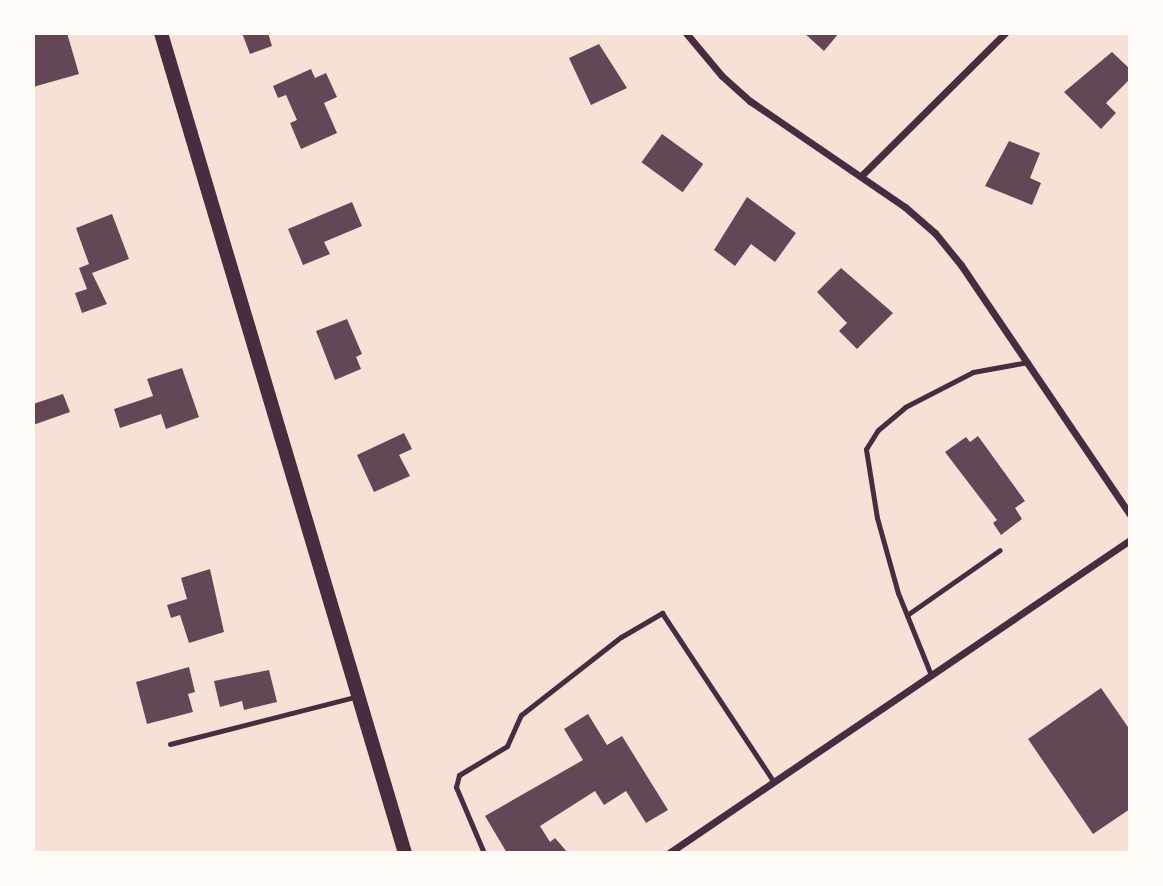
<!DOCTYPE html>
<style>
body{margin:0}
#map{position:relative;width:1163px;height:886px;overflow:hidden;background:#f7e1d7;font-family:"DM Sans",sans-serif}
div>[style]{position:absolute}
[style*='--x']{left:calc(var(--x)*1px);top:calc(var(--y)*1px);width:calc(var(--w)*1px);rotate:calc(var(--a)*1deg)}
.building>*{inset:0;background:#644757;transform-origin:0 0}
.service>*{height:5px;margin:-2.5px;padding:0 2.5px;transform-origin:2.5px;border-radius:2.5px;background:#4a2c40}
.minor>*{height:7px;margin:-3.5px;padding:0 3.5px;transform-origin:3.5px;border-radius:3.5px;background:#4a2c40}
.secondary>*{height:14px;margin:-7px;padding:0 7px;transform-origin:7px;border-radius:7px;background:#4a2c40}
span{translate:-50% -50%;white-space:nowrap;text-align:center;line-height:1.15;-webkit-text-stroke:6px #fffaf5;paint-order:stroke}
.frame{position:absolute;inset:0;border:35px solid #fffaf5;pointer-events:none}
</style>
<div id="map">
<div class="building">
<i style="clip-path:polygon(33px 33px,67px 33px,79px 74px,33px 87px)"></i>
<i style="clip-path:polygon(242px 33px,268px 33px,272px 46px,250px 54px)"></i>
<i style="clip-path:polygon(804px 33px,839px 33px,824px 51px)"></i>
<i style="clip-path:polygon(599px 44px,627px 88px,591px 105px,569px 58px)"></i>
<i style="clip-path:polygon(1112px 52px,1130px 69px,1130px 79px,1106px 103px,1116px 113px,1101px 129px,1064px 92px)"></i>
<i style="clip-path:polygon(311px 69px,315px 78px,326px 73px,337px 97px,324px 103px,337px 133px,301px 149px,290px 123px,297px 120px,286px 95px,278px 98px,273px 86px)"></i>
<i style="left:662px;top:134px;width:51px;height:35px;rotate:36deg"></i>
<i style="clip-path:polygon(1009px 141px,1040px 153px,1030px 178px,1041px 183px,1032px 205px,985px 186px)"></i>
<i style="clip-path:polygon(747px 197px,796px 233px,775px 262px,751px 244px,735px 266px,714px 250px)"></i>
<i style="clip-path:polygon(352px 202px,362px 226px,324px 242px,330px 254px,303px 265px,288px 229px)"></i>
<i style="clip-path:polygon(112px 214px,129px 259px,92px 273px,107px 304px,82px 313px,75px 293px,87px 289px,79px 268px,89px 264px,76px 228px)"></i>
<i style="clip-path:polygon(841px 268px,893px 313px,857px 349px,839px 331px,847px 323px,817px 292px)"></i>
<i style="clip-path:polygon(347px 319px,362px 354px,356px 357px,361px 369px,335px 380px,316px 331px)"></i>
<i style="clip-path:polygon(182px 368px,199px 417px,166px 429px,161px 414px,120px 428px,114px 409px,153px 396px,147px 379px)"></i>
<i style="clip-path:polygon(63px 394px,70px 412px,33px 425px,33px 404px)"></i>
<i style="clip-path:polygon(404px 433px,412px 449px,399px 455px,410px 476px,374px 492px,357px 455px)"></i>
<i style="clip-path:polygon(978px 436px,1025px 501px,1015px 508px,1022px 519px,1001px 535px,993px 523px,997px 520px,945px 452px,966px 437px,970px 442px)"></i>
<i style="clip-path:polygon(210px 569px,224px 632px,189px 643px,180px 615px,171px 618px,167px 605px,187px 599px,181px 578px)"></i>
<i style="clip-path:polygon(189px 667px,195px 692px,188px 694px,193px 712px,147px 724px,136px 682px)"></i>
<i style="clip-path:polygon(269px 670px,277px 702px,244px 710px,242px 701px,220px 707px,214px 681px)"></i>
<i style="clip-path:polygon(1101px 688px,1130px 730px,1130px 809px,1093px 834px,1028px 739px)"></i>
<i style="clip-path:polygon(588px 714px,607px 745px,622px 736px,668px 810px,646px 823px,626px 791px,604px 805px,595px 791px,540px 826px,550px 842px,555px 838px,568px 853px,507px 853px,485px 816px,583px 760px,564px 729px)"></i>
</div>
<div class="service">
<i style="--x:907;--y:615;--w:113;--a:-35"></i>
<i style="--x:931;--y:675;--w:88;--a:-111.9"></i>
<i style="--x:898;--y:593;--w:78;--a:-105.6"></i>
<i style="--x:877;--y:518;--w:70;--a:-99.1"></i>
<i style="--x:866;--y:449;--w:22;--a:-58"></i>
<i style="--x:878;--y:430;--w:35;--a:-40"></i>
<i style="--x:905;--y:407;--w:76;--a:-27.2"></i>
<i style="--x:973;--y:372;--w:56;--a:-10.3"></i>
<i style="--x:170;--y:744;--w:194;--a:-14.3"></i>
<i style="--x:484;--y:853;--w:72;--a:-113"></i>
<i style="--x:456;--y:787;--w:12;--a:-76"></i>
<i style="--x:459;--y:775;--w:56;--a:-31.1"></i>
<i style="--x:507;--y:746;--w:34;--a:-66"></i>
<i style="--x:521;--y:715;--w:127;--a:-38"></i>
<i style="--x:621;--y:637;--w:48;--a:-30.3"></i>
<i style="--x:662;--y:613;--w:203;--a:56.5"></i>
</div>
<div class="minor">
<i style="--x:686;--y:33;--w:56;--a:50.1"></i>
<i style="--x:722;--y:76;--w:38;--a:42"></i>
<i style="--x:750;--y:101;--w:188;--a:34.4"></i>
<i style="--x:905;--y:207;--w:40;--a:41"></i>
<i style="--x:935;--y:233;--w:41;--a:50.9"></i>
<i style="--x:961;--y:265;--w:302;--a:55.9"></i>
<i style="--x:861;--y:176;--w:203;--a:-44.8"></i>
<i style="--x:669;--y:853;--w:557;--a:-34.17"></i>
</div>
<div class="secondary">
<i style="--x:161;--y:33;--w:856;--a:73.43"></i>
</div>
<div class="frame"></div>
</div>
